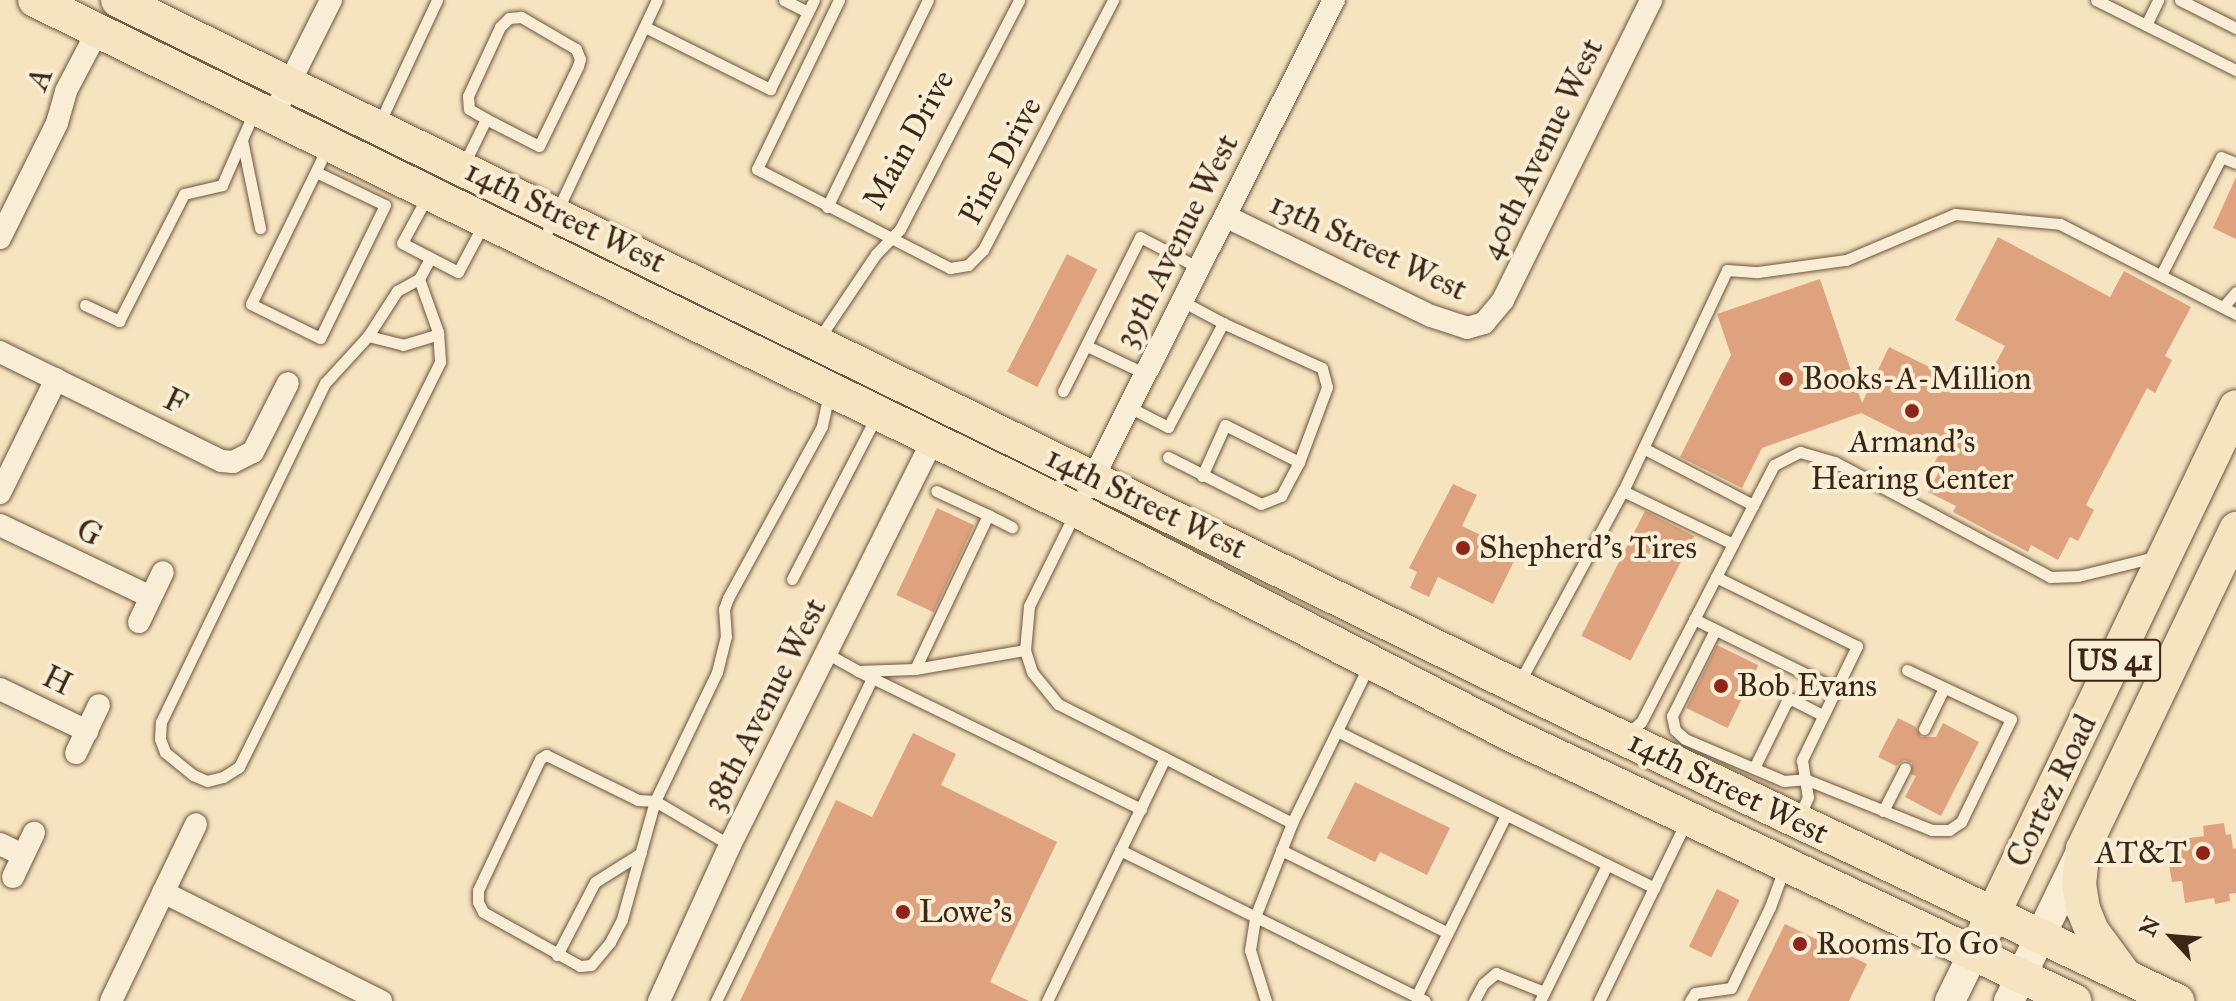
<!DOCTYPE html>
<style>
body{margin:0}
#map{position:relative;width:2236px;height:1001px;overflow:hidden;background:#f6e3bf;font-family:"IM FELL Great Primer",serif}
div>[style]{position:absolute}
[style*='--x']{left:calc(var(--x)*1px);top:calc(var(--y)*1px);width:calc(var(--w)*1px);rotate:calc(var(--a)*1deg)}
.building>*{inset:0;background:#dea27e;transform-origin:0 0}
.roads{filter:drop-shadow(0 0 2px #6a553f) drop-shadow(0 0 2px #6a553f)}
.lane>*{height:11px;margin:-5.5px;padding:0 5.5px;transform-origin:5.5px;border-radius:5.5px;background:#f9edd5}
.street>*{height:22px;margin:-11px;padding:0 11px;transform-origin:11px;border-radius:11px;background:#f9edd5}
.secondary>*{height:30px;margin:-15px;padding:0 15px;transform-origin:15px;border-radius:15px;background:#f9edd5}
.primary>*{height:34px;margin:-17px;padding:0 17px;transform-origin:17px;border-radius:17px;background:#f6e3bf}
.dots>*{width:22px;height:22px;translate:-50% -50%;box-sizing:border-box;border:4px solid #f9edd5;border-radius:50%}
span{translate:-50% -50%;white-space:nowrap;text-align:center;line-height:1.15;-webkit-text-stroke:8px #f9edd5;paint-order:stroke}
.shield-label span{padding:2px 6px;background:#f9edd5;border:2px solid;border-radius:6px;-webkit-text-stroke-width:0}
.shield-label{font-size:30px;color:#3c2614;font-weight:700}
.street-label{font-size:32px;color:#3c2614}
.poi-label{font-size:32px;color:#3c2614}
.left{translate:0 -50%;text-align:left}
.right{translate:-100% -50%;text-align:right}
.north{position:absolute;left:2132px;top:897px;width:80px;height:80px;-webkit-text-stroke:6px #f9edd5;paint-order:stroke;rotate:296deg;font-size:22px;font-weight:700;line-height:32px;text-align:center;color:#3c2614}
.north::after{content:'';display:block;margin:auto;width:28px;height:36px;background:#3c2614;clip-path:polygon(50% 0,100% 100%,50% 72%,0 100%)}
</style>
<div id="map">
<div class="building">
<i style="clip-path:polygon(2236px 177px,2236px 239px,2213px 228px)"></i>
<i style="clip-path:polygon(1998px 237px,2110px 297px,2124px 271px,2191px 307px,2165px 356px,2172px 360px,2155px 393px,2147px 388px,2086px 505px,2094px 510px,2078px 541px,2070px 537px,2058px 560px,2031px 545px,2028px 552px,1953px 512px,1956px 506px,1928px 492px,1941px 468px,1934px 464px,1940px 452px,1861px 413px,1762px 448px,1742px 488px,1680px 457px,1731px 355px,1717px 314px,1820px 279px,1862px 403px,1889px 347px,1980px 392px,2005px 346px,1955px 320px)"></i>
<i style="left:1067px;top:254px;width:34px;height:132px;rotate:27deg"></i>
<i style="clip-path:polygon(1453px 484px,1477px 495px,1462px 526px,1518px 553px,1493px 604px,1438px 577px,1429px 597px,1410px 588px,1417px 572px,1409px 568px)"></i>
<i style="left:937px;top:508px;width:41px;height:96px;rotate:25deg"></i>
<i style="left:1645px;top:511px;width:55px;height:140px;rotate:27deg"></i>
<i style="left:1717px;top:645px;width:46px;height:70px;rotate:26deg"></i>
<i style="clip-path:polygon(1898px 718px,1916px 727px,1921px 737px,1936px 737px,1943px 723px,1979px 742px,1941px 816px,1905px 797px,1916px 776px,1911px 774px,1912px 763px,1904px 760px,1896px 766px,1878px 757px)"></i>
<i style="clip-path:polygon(913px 733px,956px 754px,941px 785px,1057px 842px,990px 982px,1029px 1001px,740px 1001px,836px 800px,872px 817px)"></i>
<i style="clip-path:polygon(1355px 782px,1450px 828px,1427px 875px,1380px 852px,1375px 862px,1327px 838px)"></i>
<i style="clip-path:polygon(2224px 823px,2226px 835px,2231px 834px,2233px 849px,2236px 848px,2236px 893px,2229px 894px,2230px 901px,2215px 904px,2214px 898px,2185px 903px,2182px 881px,2172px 882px,2168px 859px,2178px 857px,2176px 840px,2204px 836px,2203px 826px)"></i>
<i style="left:1717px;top:889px;width:25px;height:64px;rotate:26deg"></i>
<i style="clip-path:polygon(1785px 924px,1867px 964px,1849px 1001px,1747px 1001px)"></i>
</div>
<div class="roads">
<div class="lane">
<i style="--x:784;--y:0;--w:27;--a:27"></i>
<i style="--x:839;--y:0;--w:188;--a:115.9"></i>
<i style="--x:757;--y:169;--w:217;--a:27.2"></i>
<i style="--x:950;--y:268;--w:18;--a:-9"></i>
<i style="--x:968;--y:265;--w:21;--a:-45"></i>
<i style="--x:983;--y:250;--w:282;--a:-62.5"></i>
<i style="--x:2096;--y:0;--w:157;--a:26.6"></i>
<i style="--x:2180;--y:0;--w:63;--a:26.6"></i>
<i style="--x:2146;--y:25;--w:28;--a:-64"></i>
<i style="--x:645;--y:27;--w:140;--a:26.4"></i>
<i style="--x:770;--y:89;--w:99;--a:-63.7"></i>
<i style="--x:378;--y:126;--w:139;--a:-64.9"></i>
<i style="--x:242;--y:140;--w:90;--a:78.4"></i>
<i style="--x:463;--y:166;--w:52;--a:-63.9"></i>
<i style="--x:486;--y:119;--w:59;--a:27"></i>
<i style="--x:539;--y:146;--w:89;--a:-64"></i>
<i style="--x:578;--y:66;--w:7;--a:-74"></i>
<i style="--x:580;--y:59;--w:11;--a:-112"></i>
<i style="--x:576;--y:49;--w:64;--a:-149.8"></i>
<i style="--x:521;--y:17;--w:12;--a:175"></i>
<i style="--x:509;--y:18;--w:13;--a:135"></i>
<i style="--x:500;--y:27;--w:76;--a:114.9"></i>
<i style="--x:468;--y:96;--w:13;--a:86"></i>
<i style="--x:469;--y:109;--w:20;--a:30"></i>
<i style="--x:316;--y:172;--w:76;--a:25.6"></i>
<i style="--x:385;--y:205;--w:148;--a:116"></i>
<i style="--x:320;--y:338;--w:77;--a:-153.8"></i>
<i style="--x:251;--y:304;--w:174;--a:-64"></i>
<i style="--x:427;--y:197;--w:52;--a:118.5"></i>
<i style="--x:402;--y:243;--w:63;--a:27.4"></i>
<i style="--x:458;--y:272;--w:55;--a:-62"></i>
<i style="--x:827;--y:207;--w:230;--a:-64"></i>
<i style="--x:541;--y:245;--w:271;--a:-64.7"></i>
<i style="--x:2161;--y:275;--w:132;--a:-63"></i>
<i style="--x:2221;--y:157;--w:16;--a:22"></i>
<i style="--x:419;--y:279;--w:56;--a:70.3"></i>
<i style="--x:438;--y:332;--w:30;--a:86"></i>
<i style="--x:440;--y:362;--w:452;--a:116.4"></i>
<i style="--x:239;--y:767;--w:19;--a:148"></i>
<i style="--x:223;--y:777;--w:16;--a:166"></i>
<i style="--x:207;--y:781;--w:15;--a:-157"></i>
<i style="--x:193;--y:775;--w:36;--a:-141"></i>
<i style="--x:165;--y:752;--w:14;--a:-111"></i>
<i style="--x:160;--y:739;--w:17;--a:-87"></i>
<i style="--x:161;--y:722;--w:377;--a:-64.2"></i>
<i style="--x:325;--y:383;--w:64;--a:-47.5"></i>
<i style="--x:368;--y:336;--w:54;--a:-57.2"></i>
<i style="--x:397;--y:291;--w:25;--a:-29"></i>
<i style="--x:419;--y:279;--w:24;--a:-62"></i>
<i style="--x:85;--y:305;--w:38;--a:25"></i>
<i style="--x:119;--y:321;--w:143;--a:-62.9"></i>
<i style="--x:184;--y:194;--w:39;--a:-13"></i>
<i style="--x:222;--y:185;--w:80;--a:-66.3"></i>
<i style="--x:2223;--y:307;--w:20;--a:-49"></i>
<i style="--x:368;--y:336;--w:36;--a:14"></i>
<i style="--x:403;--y:345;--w:37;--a:-17"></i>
<i style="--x:818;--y:340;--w:104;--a:-56"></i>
<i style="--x:876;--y:254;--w:35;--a:-46"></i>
<i style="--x:900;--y:229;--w:258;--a:-62.5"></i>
<i style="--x:1087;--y:346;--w:65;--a:25.4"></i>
<i style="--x:1063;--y:391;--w:172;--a:-63.4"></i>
<i style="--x:1140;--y:237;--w:67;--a:27.7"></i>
<i style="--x:1129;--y:407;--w:44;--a:27.1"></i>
<i style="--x:1168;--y:427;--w:118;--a:-62.1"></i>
<i style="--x:1223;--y:323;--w:47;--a:-151.8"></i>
<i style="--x:1645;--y:449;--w:122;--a:27.4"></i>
<i style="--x:1168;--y:457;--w:104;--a:26.8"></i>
<i style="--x:1261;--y:504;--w:22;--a:-22"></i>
<i style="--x:1281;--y:496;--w:38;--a:-62"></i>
<i style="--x:1299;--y:462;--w:80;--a:-69.5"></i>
<i style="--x:1327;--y:387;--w:20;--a:-105"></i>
<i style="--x:1322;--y:368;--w:109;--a:-155.6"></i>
<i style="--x:1202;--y:476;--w:56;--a:-65.7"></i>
<i style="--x:1225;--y:425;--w:83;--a:26.6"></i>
<i style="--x:1623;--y:491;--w:244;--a:-64.8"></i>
<i style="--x:1727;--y:270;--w:31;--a:4"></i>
<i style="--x:1758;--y:272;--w:89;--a:-7.8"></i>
<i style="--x:1846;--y:260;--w:118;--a:-22.9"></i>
<i style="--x:1955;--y:214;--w:105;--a:5.4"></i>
<i style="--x:2060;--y:224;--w:198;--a:27.1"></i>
<i style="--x:988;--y:515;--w:27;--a:27"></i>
<i style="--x:1733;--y:544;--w:89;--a:-62.6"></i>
<i style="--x:1774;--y:465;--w:29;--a:-27"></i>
<i style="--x:1800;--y:452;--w:36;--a:16"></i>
<i style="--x:1835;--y:462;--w:244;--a:28.1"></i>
<i style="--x:2050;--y:577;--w:28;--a:-2"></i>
<i style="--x:2078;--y:576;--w:83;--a:-13.9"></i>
<i style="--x:1716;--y:577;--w:157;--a:26.1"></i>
<i style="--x:1857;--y:646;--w:127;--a:115.8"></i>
<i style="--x:1802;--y:760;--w:37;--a:81"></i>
<i style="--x:1808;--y:797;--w:22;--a:114"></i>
<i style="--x:792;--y:579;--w:182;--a:-62.6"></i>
<i style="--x:1694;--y:619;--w:158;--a:26.2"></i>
<i style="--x:1715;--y:630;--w:96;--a:116.6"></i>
<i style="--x:1672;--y:716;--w:14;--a:78"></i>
<i style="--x:1675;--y:730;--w:13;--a:42"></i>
<i style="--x:1685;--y:739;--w:108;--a:23"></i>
<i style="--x:1784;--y:781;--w:21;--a:-5"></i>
<i style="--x:1805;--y:779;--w:137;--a:21.9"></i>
<i style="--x:1932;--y:830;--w:17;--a:0"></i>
<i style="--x:1949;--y:830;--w:14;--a:-34"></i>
<i style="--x:1961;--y:822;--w:114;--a:-64.1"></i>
<i style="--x:2011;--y:719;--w:115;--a:-154.8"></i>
<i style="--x:826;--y:653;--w:37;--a:29"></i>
<i style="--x:858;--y:671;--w:57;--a:-2"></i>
<i style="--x:915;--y:669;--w:112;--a:-9.8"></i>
<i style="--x:915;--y:669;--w:170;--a:-64.6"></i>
<i style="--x:988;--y:515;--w:57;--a:-155.2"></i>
<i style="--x:858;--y:671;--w:315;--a:26"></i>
<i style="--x:1519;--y:683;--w:218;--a:-61.6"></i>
<i style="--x:1623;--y:491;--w:122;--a:25.7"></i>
<i style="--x:1733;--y:544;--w:200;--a:117.3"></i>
<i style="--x:1641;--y:722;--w:18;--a:139"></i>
<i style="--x:1924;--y:729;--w:46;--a:-64"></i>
<i style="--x:1337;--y:731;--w:354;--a:26.3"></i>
<i style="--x:1165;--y:758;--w:143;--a:27.1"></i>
<i style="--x:1754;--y:768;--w:72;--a:-63.8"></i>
<i style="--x:1786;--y:703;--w:6;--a:-39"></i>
<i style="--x:1791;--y:699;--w:36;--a:27"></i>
<i style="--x:1883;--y:811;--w:48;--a:-62.9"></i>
<i style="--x:730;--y:845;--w:87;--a:-149.6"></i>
<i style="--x:655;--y:801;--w:17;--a:-177"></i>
<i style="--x:638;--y:800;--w:102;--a:-153.9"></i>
<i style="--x:546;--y:755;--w:7;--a:146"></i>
<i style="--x:540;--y:759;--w:145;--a:115.3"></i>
<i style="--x:478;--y:890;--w:12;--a:90"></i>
<i style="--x:478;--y:902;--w:11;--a:63"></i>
<i style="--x:483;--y:912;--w:111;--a:29.1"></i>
<i style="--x:580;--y:966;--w:11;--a:-5"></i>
<i style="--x:591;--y:965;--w:30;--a:-50"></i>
<i style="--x:610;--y:942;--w:26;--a:-62"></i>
<i style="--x:622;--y:919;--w:123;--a:-74.4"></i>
<i style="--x:655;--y:801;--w:143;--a:-64.3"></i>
<i style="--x:717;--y:672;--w:36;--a:-76"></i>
<i style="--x:726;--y:637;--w:28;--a:-94"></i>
<i style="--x:724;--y:609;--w:12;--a:-70"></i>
<i style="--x:728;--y:598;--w:196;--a:-61.3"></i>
<i style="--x:822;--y:426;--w:33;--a:-78"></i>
<i style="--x:1120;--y:850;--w:340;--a:26.3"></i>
<i style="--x:1281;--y:850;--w:186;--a:26.4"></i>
<i style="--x:557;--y:955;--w:82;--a:-62.5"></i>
<i style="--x:595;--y:882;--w:54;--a:-32.2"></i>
<i style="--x:1416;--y:997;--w:203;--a:-63.7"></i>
<i style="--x:716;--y:1001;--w:359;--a:-64.2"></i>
<i style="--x:1047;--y:1001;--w:270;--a:-64.1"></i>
<i style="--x:1165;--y:758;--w:120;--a:-153.2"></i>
<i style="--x:1058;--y:704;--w:41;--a:-129.1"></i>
<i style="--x:1032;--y:672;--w:23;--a:-108"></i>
<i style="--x:1025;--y:650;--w:44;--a:-84.8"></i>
<i style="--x:1029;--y:606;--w:104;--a:-63.7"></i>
<i style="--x:1266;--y:1001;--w:53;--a:-107.4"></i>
<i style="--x:1250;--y:950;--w:33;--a:-81"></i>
<i style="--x:1255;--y:917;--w:101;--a:-68.5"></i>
<i style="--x:1292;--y:823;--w:176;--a:-64"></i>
<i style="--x:1474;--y:1001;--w:19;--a:-62"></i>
<i style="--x:1483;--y:984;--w:17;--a:-40"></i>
<i style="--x:1496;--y:973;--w:52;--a:21.6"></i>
<i style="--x:1540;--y:1001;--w:152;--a:-63.8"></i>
<i style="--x:1599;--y:1001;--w:199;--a:-64.1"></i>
<i style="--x:1690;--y:1001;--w:9;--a:-58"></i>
<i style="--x:1695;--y:993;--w:36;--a:-8"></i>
<i style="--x:1731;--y:988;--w:90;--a:-64.3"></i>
<i style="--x:1770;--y:907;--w:44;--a:-69.9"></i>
</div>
<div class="street">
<i style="--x:273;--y:116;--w:130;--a:-63.4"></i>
<i style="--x:1225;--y:216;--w:229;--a:25.9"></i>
<i style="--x:1431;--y:316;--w:38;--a:18"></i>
<i style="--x:1467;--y:328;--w:18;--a:-16"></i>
<i style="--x:1484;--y:323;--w:30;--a:-50"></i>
<i style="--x:1503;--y:300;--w:335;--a:-63.7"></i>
<i style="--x:0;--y:238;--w:128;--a:-63.6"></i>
<i style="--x:57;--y:123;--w:33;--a:-74"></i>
<i style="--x:66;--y:91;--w:69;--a:-62.3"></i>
<i style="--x:0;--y:352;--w:247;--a:26.2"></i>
<i style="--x:222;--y:461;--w:11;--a:5"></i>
<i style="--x:233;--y:462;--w:22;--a:-27"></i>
<i style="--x:253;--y:452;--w:77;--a:-63.1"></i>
<i style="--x:1088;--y:488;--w:546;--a:-63.25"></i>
<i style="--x:0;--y:493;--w:127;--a:-63.8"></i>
<i style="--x:0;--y:525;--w:167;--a:25.5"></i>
<i style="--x:139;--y:622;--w:55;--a:-64.4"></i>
<i style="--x:0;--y:689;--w:97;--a:25.8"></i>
<i style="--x:76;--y:753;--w:53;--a:-64.4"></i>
<i style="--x:0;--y:844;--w:25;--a:26"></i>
<i style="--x:13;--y:877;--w:49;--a:-64.5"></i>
<i style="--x:163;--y:892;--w:244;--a:26.6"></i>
<i style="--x:111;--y:1001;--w:196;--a:-64.3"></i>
<i style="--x:659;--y:1001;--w:171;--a:-65.5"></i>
<i style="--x:730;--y:845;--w:454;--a:-63.4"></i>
</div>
<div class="secondary">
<i style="--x:1950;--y:1001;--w:52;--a:-63.9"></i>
<i style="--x:2009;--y:1001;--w:163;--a:-64.2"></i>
</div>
<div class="primary">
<i style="--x:35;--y:0;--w:1159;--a:26.1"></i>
<i style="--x:1076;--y:510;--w:493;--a:27.3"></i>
<i style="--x:1514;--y:736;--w:620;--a:25.32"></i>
<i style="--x:118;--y:0;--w:1632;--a:26.14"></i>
<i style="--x:1583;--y:719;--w:658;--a:25.4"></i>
<i style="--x:1984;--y:933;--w:583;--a:-64.4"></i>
<i style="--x:2123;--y:973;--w:52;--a:-126.4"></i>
<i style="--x:2092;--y:931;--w:24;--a:-112"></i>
<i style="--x:2083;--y:909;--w:24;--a:-99"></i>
<i style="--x:2079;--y:885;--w:36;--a:-84"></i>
<i style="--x:2083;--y:849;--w:355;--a:-64.4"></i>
</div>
</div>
<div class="dots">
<i style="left:1786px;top:379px;background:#8f2418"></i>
<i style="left:1912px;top:411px;background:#8f2418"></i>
<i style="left:1463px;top:548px;background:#8f2418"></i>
<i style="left:1721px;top:686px;background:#8f2418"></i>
<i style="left:2203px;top:853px;background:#8f2418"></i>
<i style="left:903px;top:912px;background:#8f2418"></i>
<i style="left:1800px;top:944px;background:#8f2418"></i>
</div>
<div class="shield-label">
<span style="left:2115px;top:660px">US 41</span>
</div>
<div class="street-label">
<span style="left:40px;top:79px;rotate:-68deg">A</span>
<span style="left:909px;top:140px;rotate:-61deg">Main Drive</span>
<span style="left:1542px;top:149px;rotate:-64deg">40th Avenue West</span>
<span style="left:1001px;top:161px;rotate:-62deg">Pine Drive</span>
<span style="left:565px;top:217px;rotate:26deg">14th Street West</span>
<span style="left:1177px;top:241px;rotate:-63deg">39th Avenue West</span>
<span style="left:1368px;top:247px;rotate:25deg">13th Street West</span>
<span style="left:175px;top:402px;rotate:26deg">F</span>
<span style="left:1146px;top:503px;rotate:26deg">14th Street West</span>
<span style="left:89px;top:533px;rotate:26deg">G</span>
<span style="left:57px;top:681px;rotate:26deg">H</span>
<span style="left:765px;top:705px;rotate:-63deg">38th Avenue West</span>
<span style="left:1728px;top:788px;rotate:26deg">14th Street West</span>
<span style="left:2052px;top:791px;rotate:-64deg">Cortez Road</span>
</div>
<div class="poi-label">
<span class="left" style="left:1802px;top:379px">Books-A-Million</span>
<span style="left:1912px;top:461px">Armand's<br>Hearing Center</span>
<span class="left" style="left:1479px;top:548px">Shepherd's Tires</span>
<span class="left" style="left:1737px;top:686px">Bob Evans</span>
<span class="right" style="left:2187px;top:853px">AT&amp;T</span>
<span class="left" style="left:919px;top:912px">Lowe's</span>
<span class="left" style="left:1816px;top:944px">Rooms To Go</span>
</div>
<div class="north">N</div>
</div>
